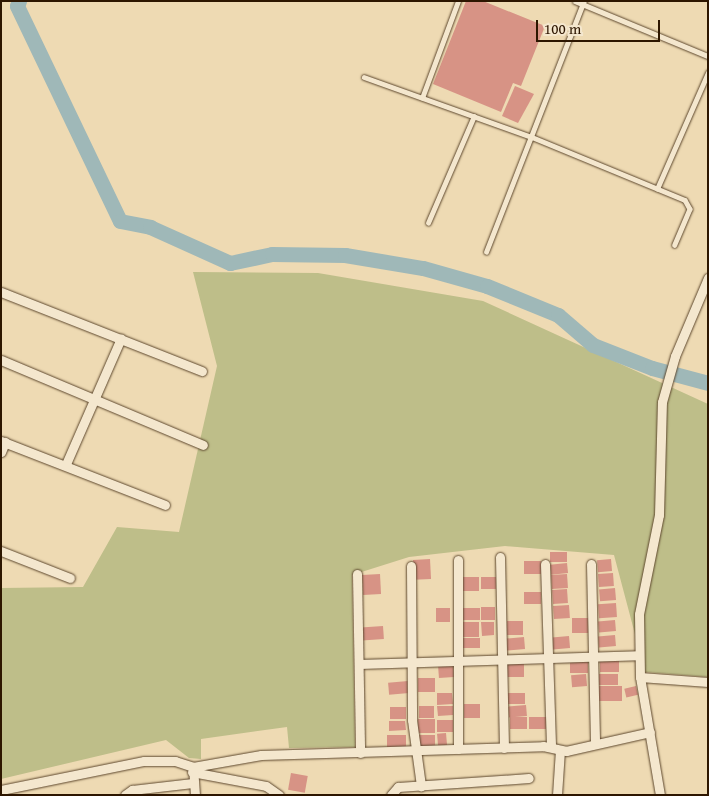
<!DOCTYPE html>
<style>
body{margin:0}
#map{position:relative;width:709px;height:796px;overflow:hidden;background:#eedab3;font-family:"Gentium Book Plus",serif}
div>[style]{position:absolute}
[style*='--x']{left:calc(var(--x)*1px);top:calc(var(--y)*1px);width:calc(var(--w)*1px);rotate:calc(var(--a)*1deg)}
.green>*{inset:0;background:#bebe89}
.river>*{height:15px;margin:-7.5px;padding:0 7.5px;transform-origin:7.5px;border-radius:7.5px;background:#9fb8b8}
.building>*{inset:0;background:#d79385;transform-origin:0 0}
.roads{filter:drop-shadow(0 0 1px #5d472d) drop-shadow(0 0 1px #5d472d)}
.lane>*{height:4.5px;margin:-2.25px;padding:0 2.25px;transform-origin:2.25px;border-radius:2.25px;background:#f4e7ce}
.street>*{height:9px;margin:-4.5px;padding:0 4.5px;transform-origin:4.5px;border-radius:4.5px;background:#f4e7ce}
span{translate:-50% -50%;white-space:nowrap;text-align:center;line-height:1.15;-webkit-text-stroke:4px #f4e7ce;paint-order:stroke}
.frame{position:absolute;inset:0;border:2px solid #2d1600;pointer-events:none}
.scale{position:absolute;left:536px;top:20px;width:124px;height:22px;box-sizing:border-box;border:2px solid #2d1600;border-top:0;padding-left:6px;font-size:15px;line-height:18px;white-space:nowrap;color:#2d1600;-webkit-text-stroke:4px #f4e7ce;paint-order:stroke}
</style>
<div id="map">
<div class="green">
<i style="clip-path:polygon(193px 272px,318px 273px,483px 301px,708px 404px,708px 677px,645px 672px,614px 555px,505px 546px,409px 557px,352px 575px,355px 747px,289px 748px,287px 727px,201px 739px,201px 759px,189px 758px,166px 740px,1px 779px,1px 588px,83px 587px,117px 527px,179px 532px,217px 366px)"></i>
</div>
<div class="river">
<i style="--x:19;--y:1;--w:5;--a:112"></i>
<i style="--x:17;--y:6;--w:238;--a:64.4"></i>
<i style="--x:120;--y:221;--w:31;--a:11"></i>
<i style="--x:150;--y:227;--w:88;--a:24.2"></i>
<i style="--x:230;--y:263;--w:43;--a:-12.1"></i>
<i style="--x:272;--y:254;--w:73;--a:0.8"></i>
<i style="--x:345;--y:255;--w:79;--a:9.5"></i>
<i style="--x:423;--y:268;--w:66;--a:15.7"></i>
<i style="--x:487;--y:286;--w:77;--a:22.2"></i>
<i style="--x:558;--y:315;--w:46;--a:40.6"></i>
<i style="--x:593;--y:345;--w:63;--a:21.3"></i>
<i style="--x:652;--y:368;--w:58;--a:15"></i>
</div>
<div class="building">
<i style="clip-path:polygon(466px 1px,483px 1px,545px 26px,521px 86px,513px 83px,501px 112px,433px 84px)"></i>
<i style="clip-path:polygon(515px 86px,534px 94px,518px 123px,502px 116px)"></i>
<i style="left:567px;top:552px;width:10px;height:17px;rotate:90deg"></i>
<i style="left:430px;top:559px;width:20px;height:17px;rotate:87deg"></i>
<i style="left:611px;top:559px;width:12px;height:14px;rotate:85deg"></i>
<i style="left:541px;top:561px;width:13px;height:17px;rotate:90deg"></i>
<i style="left:567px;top:563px;width:10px;height:17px;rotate:84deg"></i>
<i style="left:613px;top:573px;width:13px;height:15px;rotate:86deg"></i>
<i style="left:380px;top:574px;width:20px;height:18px;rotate:87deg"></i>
<i style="left:567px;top:574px;width:14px;height:16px;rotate:86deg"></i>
<i style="left:479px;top:577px;width:14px;height:17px;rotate:90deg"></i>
<i style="left:496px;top:577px;width:12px;height:15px;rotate:90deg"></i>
<i style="left:615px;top:588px;width:12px;height:16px;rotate:85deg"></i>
<i style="left:567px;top:589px;width:14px;height:15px;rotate:86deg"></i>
<i style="left:524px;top:592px;width:17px;height:12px"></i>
<i style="left:616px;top:603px;width:14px;height:18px;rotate:86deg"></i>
<i style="left:569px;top:605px;width:13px;height:16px;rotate:86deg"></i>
<i style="left:495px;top:607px;width:13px;height:14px;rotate:90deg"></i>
<i style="left:436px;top:608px;width:14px;height:14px"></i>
<i style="left:463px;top:608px;width:17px;height:12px"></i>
<i style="left:589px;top:618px;width:15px;height:17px;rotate:90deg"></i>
<i style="left:615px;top:620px;width:11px;height:17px;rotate:85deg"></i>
<i style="left:507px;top:621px;width:16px;height:14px"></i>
<i style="left:463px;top:622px;width:16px;height:15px"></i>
<i style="clip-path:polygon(481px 622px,494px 622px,494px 635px,482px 636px)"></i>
<i style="left:383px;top:626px;width:13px;height:22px;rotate:86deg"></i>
<i style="left:615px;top:635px;width:11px;height:17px;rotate:85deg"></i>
<i style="left:569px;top:636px;width:12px;height:17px;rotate:85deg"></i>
<i style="left:524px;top:637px;width:12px;height:18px;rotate:85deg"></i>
<i style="left:463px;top:638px;width:17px;height:10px"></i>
<i style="left:619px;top:659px;width:13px;height:19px;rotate:90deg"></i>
<i style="left:570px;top:660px;width:18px;height:13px"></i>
<i style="left:507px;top:663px;width:17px;height:14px"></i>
<i style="left:453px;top:664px;width:13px;height:15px;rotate:86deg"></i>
<i style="left:586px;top:674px;width:12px;height:15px;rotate:85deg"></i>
<i style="left:599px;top:674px;width:19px;height:11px"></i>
<i style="left:418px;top:678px;width:17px;height:14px"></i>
<i style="left:408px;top:681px;width:12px;height:20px;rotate:85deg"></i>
<i style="left:599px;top:686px;width:23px;height:15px"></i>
<i style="left:636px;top:686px;width:9px;height:12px;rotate:77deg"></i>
<i style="clip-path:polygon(437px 693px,452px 693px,453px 704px,437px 705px)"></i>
<i style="left:507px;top:693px;width:18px;height:11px"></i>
<i style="left:464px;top:704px;width:16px;height:14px"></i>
<i style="left:526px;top:705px;width:11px;height:18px;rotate:85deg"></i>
<i style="left:434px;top:706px;width:12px;height:15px;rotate:90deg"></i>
<i style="clip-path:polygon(437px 706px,453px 706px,453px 715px,438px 716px)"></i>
<i style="left:390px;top:707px;width:16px;height:12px"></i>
<i style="left:527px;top:717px;width:12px;height:17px;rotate:90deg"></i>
<i style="left:546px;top:717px;width:12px;height:17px;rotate:90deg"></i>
<i style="left:418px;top:719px;width:17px;height:14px"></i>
<i style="left:453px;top:720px;width:12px;height:16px;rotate:90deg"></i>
<i style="clip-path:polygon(389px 721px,405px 721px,406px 730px,389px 731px)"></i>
<i style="left:446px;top:733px;width:12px;height:9px;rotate:85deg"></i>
<i style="left:387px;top:735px;width:19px;height:13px"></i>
<i style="left:419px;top:735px;width:16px;height:11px"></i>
<i style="left:291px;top:773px;width:17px;height:17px;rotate:10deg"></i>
</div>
<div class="roads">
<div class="lane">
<i style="--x:575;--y:1;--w:144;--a:22.5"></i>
<i style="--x:364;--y:77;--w:178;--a:19.7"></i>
<i style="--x:532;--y:137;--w:165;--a:22.4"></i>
<i style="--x:685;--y:200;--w:10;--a:61"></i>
<i style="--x:690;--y:209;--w:39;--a:113"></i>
<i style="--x:422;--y:98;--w:103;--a:-69.6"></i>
<i style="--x:657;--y:189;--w:127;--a:-66.3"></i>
<i style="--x:428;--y:223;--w:116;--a:-66.7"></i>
<i style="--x:486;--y:252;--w:269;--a:-68.7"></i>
</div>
<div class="street">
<i style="--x:1;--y:292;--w:216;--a:21.5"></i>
<i style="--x:1;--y:360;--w:219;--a:22.8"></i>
<i style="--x:1;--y:441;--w:176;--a:21.3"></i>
<i style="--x:1;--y:452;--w:11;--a:-68"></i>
<i style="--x:66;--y:464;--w:137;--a:-66.4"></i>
<i style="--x:1;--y:551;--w:74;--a:21.4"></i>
<i style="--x:500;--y:557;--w:191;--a:88.8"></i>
<i style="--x:545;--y:564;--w:182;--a:88.1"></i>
<i style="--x:591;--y:564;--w:179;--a:88.7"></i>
<i style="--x:411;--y:566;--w:154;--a:89.6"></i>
<i style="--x:412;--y:720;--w:67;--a:82.2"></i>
<i style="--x:357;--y:574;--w:179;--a:89"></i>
<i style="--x:359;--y:664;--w:279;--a:-1.8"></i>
<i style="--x:640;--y:677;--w:68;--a:4.2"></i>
<i style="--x:458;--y:749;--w:189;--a:-90"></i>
<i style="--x:192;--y:772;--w:75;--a:10.7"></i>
<i style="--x:266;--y:786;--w:16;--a:35"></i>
<i style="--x:1;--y:790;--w:146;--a:-11.5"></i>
<i style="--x:144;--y:761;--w:31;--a:0"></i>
<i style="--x:175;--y:761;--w:19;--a:18"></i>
<i style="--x:125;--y:795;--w:9;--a:-36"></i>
<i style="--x:132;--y:790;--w:61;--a:-6.5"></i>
<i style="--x:195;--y:795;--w:28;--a:-94"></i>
<i style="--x:193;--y:767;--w:69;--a:-10"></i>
<i style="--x:261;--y:755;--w:282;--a:-1.8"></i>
<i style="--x:543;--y:746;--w:24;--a:12"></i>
<i style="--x:566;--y:751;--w:86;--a:-12.7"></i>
<i style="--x:391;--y:795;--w:11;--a:-49"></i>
<i style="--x:398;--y:787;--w:131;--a:-3.9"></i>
<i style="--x:557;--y:795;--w:45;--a:-86.2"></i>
<i style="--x:660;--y:795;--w:120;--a:-99.6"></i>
<i style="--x:640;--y:677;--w:63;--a:-90.9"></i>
<i style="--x:639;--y:614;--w:101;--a:-78.6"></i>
<i style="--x:659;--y:515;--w:113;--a:-88.5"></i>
<i style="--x:662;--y:402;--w:48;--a:-74.2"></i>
<i style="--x:675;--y:356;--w:85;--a:-67.1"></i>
</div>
</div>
<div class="frame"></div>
<div class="scale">100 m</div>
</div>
